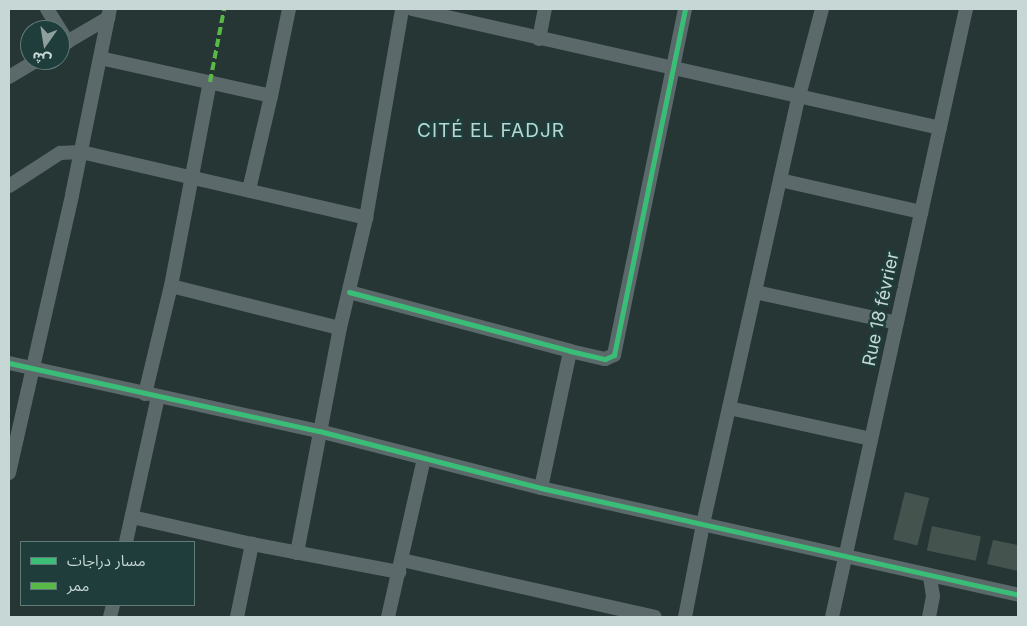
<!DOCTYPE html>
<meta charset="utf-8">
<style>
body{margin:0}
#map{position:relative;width:1027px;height:626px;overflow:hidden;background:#253635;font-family:Inter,"Noto Sans Arabic",sans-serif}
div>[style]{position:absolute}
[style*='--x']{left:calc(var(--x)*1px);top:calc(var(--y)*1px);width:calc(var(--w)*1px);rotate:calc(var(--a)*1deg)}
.building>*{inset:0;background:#45534f;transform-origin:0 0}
.street>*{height:14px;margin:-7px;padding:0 7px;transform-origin:7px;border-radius:7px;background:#5c696b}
.quiet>*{height:4px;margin-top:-2px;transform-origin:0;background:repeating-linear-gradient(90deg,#58b947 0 8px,transparent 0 12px)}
.cycleway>*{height:5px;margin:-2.5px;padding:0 2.5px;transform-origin:2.5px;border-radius:2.5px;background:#3abd76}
span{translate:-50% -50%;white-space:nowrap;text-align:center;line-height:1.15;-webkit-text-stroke:5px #1e3d3b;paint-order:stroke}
.street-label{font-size:18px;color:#c6d7d5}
.neighbourhood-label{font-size:19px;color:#b5d8d4;letter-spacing:1px}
.frame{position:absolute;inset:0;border:10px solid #c6d7d5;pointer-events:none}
.legend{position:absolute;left:20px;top:541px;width:175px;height:65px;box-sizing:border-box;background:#1e3d3b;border:1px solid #617b79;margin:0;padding:6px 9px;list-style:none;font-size:15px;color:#c6d7d5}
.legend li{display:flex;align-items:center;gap:10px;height:25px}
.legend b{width:25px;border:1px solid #617b79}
.north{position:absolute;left:20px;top:20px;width:50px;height:50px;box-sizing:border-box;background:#1e3d3b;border:1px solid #617b79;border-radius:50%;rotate:193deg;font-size:14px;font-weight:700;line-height:20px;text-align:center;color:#c6d7d5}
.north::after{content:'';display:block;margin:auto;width:18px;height:22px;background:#8e9f9d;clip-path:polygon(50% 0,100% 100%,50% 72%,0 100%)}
</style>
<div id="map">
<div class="building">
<i style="left:905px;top:492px;width:25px;height:49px;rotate:14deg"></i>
<i style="left:932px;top:526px;width:50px;height:25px;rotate:12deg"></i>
<i style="clip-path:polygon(993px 540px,1018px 545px,1018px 571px,987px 564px)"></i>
</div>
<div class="street">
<i style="--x:47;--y:9;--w:39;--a:58"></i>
<i style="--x:412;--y:9;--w:541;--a:12.7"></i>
<i style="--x:539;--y:39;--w:31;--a:-79"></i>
<i style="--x:60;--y:46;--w:56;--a:-30.3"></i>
<i style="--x:100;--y:58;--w:175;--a:12.5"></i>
<i style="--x:271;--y:96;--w:97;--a:103.2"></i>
<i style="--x:9;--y:77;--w:33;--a:-31"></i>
<i style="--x:271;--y:96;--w:89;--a:-78.3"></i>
<i style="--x:780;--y:180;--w:145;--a:12.8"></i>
<i style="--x:9;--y:186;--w:61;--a:-32.9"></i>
<i style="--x:60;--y:153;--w:21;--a:-3"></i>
<i style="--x:81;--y:152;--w:293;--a:13"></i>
<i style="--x:171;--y:286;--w:174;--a:14"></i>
<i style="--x:349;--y:292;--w:229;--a:14.9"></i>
<i style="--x:570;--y:351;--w:36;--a:13"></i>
<i style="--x:605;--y:359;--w:10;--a:-24"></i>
<i style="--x:614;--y:355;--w:353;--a:-78.4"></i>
<i style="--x:755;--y:292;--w:145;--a:12.3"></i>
<i style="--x:9;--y:363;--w:317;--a:12.4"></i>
<i style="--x:319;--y:431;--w:229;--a:14.4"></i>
<i style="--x:541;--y:488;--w:489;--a:12.6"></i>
<i style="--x:145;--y:394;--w:111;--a:-76.5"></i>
<i style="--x:171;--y:286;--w:208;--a:-79.2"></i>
<i style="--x:729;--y:408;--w:145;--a:12.3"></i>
<i style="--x:9;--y:473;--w:285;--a:-77.2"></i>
<i style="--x:72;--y:195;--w:190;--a:-78.5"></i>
<i style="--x:541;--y:488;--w:140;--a:-78"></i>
<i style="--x:132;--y:517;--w:123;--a:12.7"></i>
<i style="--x:252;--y:544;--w:150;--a:10.8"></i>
<i style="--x:126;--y:542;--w:148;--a:-77.6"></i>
<i style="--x:297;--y:553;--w:229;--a:-79.2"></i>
<i style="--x:340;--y:328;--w:113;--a:-76.7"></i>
<i style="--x:366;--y:218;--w:212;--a:-80.2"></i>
<i style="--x:402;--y:560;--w:259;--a:12.7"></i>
<i style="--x:110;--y:617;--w:12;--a:-76"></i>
<i style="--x:237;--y:617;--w:75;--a:-78.4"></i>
<i style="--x:388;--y:617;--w:163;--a:-77.2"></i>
<i style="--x:685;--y:617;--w:95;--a:-79"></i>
<i style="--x:703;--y:524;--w:439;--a:-77.4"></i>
<i style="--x:799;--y:96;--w:90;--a:-75.2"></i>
<i style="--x:832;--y:617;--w:623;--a:-77.57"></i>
<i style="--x:929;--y:617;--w:21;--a:-79"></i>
<i style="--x:933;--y:596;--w:20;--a:-99"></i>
</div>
<div class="quiet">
<i style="--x:210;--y:82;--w:74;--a:-79.1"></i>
</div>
<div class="cycleway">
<i style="--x:349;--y:292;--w:229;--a:14.9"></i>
<i style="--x:570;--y:351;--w:36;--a:13"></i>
<i style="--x:605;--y:359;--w:10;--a:-24"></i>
<i style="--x:614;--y:355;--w:353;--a:-78.4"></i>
<i style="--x:9;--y:363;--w:317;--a:12.4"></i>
<i style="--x:319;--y:431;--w:229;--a:14.4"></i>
<i style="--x:541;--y:488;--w:489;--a:12.6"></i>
</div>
<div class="street-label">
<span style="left:881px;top:309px;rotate:-78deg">Rue 18 février</span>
</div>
<div class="neighbourhood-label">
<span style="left:491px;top:131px">CITÉ EL FADJR</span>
</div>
<div class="frame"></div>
<ul class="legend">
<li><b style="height:6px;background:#3abd76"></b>مسار دراجات</li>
<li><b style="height:6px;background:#58b947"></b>ممر</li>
</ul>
<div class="north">ش</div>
</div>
